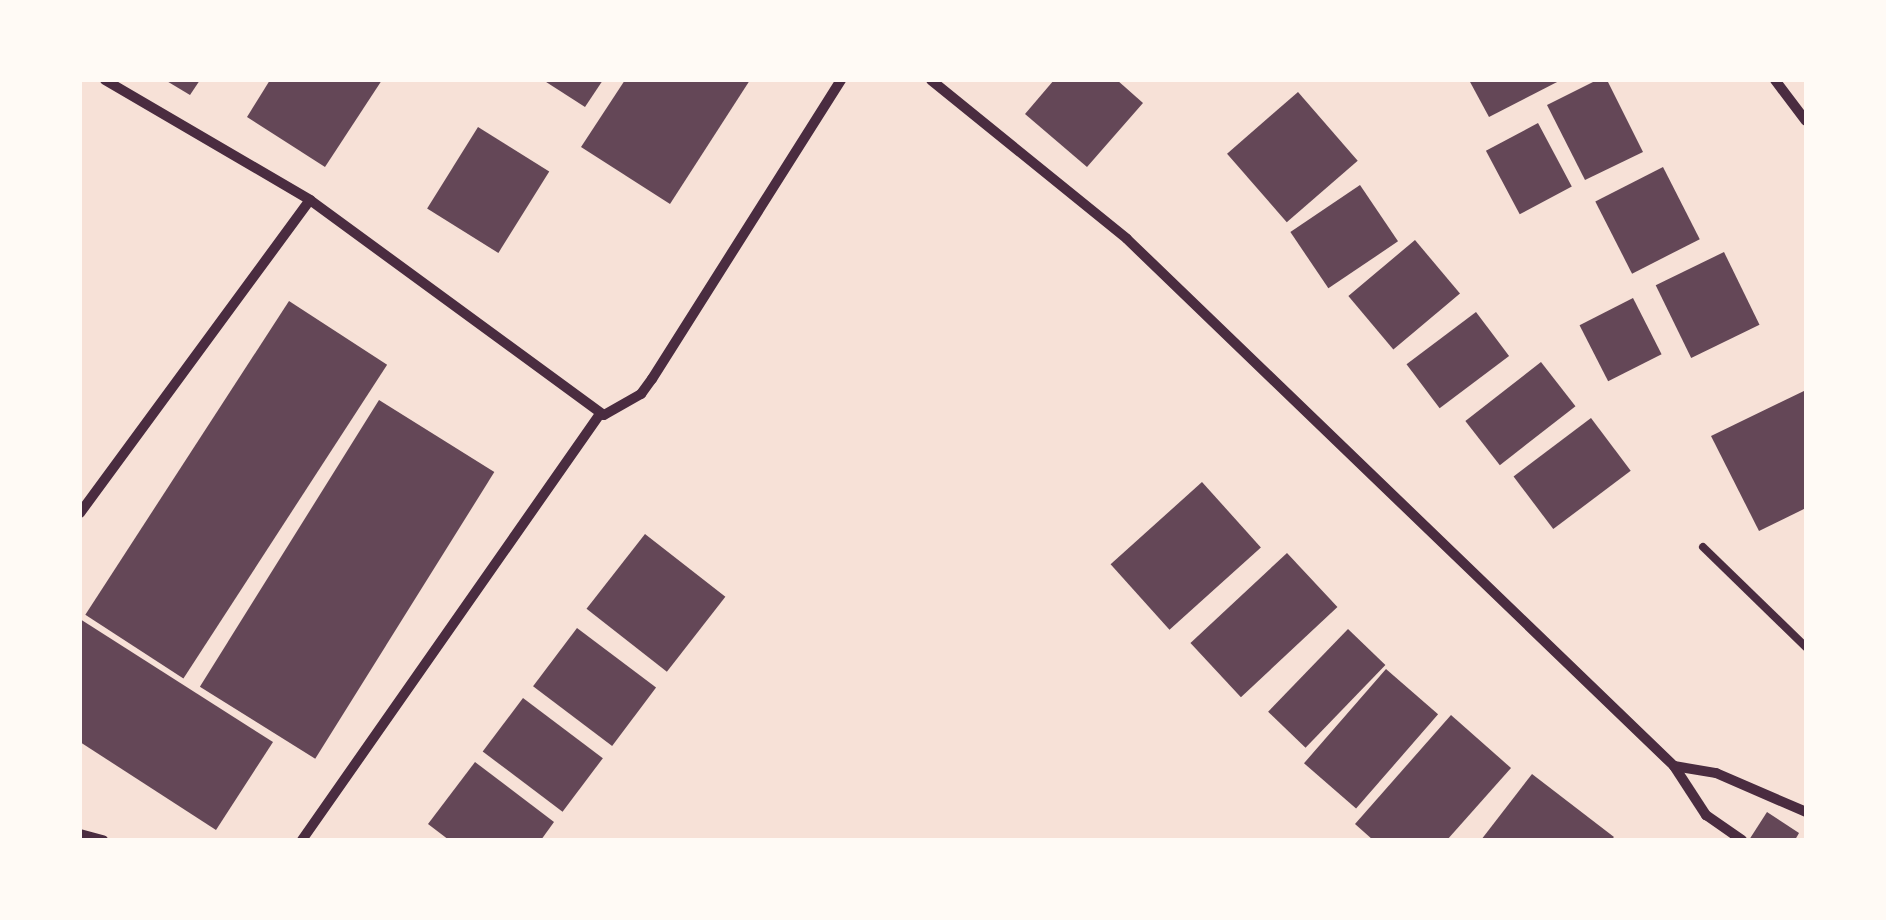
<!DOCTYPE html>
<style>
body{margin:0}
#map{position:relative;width:1886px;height:920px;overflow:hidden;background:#f7e1d7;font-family:"Open Sans",sans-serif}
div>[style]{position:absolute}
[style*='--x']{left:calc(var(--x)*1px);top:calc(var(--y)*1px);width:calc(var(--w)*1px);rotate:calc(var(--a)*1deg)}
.building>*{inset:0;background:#644757;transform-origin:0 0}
.service>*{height:8px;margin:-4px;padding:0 4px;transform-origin:4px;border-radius:4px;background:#4a2c40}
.minor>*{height:10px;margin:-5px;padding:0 5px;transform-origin:5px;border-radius:5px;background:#4a2c40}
span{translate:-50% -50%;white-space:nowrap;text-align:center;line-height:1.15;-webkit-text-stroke:8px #fffaf5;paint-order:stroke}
.frame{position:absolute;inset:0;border:82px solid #fffaf5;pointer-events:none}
</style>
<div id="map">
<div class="building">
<i style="clip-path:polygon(165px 80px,200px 80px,190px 95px)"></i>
<i style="clip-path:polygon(270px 80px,382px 80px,325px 167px,247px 117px)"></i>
<i style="clip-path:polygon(543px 80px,603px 80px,585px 107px)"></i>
<i style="clip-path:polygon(625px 80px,750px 80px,670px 204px,581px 147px)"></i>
<i style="clip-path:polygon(1054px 80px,1117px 80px,1143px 103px,1087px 167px,1025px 114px)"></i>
<i style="clip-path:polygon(1469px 80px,1561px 80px,1489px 117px)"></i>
<i style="clip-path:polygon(1597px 80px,1607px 80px,1643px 152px,1585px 180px,1547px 105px)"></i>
<i style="left:1298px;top:92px;width:91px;height:94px;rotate:49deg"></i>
<i style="left:1538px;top:123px;width:72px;height:59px;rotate:62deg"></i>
<i style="left:478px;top:127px;width:84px;height:96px;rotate:32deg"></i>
<i style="left:1663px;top:167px;width:81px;height:76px;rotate:63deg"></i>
<i style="left:1360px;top:185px;width:68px;height:84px;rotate:56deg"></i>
<i style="left:1415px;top:240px;width:70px;height:87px;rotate:50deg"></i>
<i style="left:1724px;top:252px;width:81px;height:76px;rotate:64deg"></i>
<i style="left:1633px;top:298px;width:63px;height:60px;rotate:63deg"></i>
<i style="left:289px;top:301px;width:117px;height:374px;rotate:33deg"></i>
<i style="left:1476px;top:312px;width:55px;height:87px;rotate:53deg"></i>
<i style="left:1541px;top:362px;width:56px;height:96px;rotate:52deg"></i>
<i style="clip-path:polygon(1806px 390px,1806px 508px,1759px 531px,1711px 436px)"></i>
<i style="left:379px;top:400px;width:136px;height:338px;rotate:32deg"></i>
<i style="left:1591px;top:418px;width:66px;height:97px;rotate:53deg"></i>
<i style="left:1202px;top:482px;width:88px;height:123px;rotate:48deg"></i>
<i style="left:645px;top:534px;width:102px;height:95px;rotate:38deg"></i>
<i style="left:1287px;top:553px;width:74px;height:132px;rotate:47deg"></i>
<i style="clip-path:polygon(80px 619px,273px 742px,216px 830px,80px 742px)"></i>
<i style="left:577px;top:628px;width:99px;height:73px;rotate:37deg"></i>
<i style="left:1348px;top:629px;width:52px;height:115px;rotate:44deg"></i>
<i style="left:1386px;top:669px;width:69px;height:125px;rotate:41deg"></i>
<i style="left:523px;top:698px;width:100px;height:67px;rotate:37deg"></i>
<i style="clip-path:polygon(1451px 715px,1511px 768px,1447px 840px,1373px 840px,1355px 824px)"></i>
<i style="clip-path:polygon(475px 762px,554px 822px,541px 840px,449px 840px,428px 824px)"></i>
<i style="clip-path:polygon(1532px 774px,1614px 837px,1611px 840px,1481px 840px)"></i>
<i style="clip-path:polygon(1767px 812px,1799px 833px,1795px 840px,1749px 840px)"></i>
</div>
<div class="service">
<i style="--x:1703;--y:547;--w:144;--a:44.2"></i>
</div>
<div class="minor">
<i style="--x:105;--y:80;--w:238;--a:30.3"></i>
<i style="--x:310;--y:200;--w:364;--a:36.2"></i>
<i style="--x:604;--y:415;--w:43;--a:-29.6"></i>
<i style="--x:641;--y:394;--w:19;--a:-54"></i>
<i style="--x:652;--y:379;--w:354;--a:-57.7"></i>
<i style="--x:931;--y:80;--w:252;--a:39"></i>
<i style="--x:1127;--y:239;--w:760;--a:43.93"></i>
<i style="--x:1674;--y:766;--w:59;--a:56.9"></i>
<i style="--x:1706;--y:815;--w:44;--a:34.8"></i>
<i style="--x:1775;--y:80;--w:51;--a:52.9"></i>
<i style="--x:80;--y:513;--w:388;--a:-53.7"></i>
<i style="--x:1674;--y:766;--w:43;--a:9.5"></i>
<i style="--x:1716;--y:773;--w:98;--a:23.4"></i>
<i style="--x:80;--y:834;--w:24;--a:15"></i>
<i style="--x:302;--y:840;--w:520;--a:-55.03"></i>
</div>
<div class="frame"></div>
</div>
